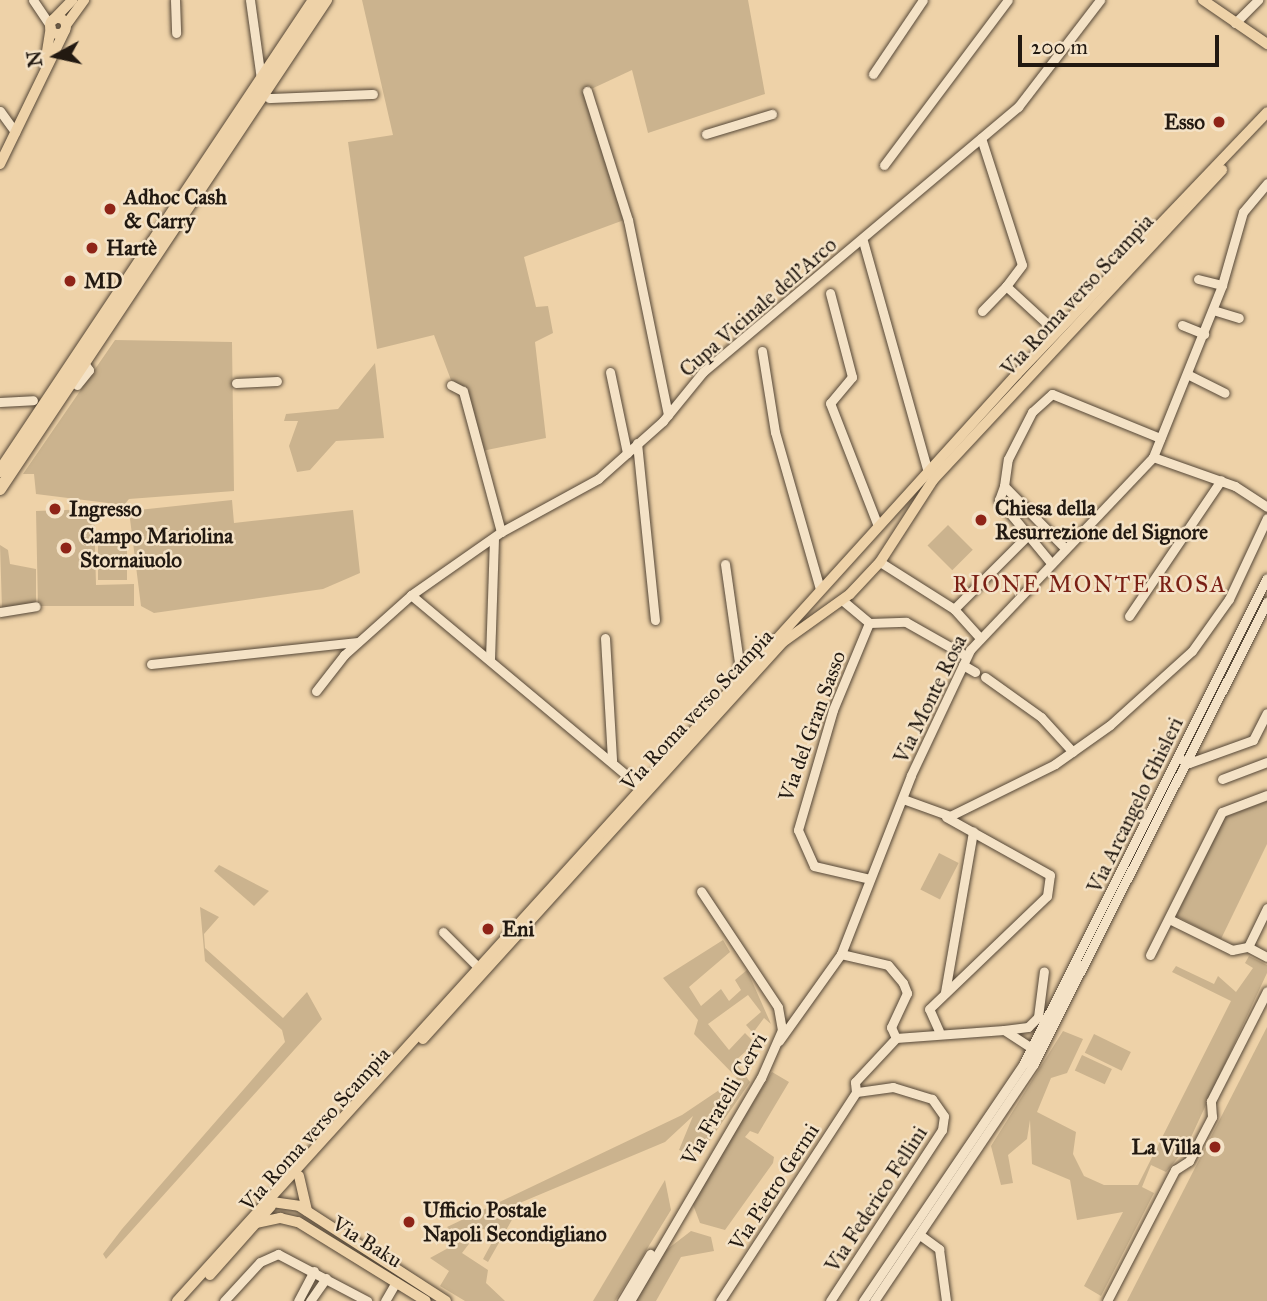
<!DOCTYPE html>
<meta charset="utf-8">
<style>
body{margin:0}
#map{position:relative;width:1267px;height:1301px;overflow:hidden;background:#eed2a8;font-family:"IM FELL Great Primer",serif}
div>[style]{position:absolute}
[style*='--x']{left:calc(var(--x)*1px);top:calc(var(--y)*1px);width:calc(var(--w)*1px);rotate:calc(var(--a)*1deg)}
.green>*{inset:0;background:#cbb38e;transform-origin:0 0}
.roads{filter:drop-shadow(0 0 2px #554737) drop-shadow(0 0 2px #554737)}
.minor>*{height:9px;margin:-4.5px;padding:0 4.5px;transform-origin:4.5px;border-radius:4.5px;background:#f4e2c6}
.major>*{height:10px;margin:-5px;padding:0 5px;transform-origin:5px;border-radius:5px;background:#eed2a8}
.major>.ring{margin:-5px;padding:0;box-sizing:content-box;background:none;border:10px solid #eed2a8;border-radius:50%}
.highway>*{height:12px;margin:-6px;padding:0 6px;transform-origin:6px;border-radius:6px;background:#eed2a8}
.dots>*{width:19px;height:19px;translate:-50% -50%;box-sizing:border-box;border:4px solid #f4e2c6;border-radius:50%}
span{translate:-50% -50%;white-space:nowrap;text-align:center;line-height:1.15;-webkit-text-stroke:5px #f4e2c6;paint-order:stroke}
.poi-label{font-size:21px;color:#221911;font-weight:700}
.right{translate:-100% -50%;text-align:right}
.left{translate:0 -50%;text-align:left}
.street-label{font-size:21px;color:#221911}
.neighbourhood-label{font-size:23px;color:#7a1f14;letter-spacing:2px}
.north{position:absolute;left:21px;top:21px;width:70px;height:70px;-webkit-text-stroke:5px #f4e2c6;paint-order:stroke;rotate:262deg;font-size:19px;font-weight:700;line-height:28px;text-align:center;color:#221911}
.north::after{content:'';display:block;margin:auto;width:24px;height:32px;background:#221911;clip-path:polygon(50% 0,100% 100%,50% 72%,0 100%)}
.scale{position:absolute;left:1018px;top:35px;width:201px;height:32px;box-sizing:border-box;border:4px solid #221911;border-top:0;padding-left:9px;font-size:21px;line-height:24px;white-space:nowrap;color:#221911;-webkit-text-stroke:5px #f4e2c6;paint-order:stroke}
</style>
<div id="map">
<div class="green">
<i style="clip-path:polygon(362px 0,748px 0,765px 94px,648px 133px,632px 70px,587px 91px,624px 220px,524px 257px,536px 307px,548px 306px,553px 333px,535px 342px,546px 438px,482px 451px,466px 389px,451px 380px,434px 335px,377px 349px,348px 142px,393px 135px)"></i>
<i style="clip-path:polygon(115px 340px,232px 342px,234px 491px,129px 499px,124px 505px,36px 494px,34px 474px,23px 474px)"></i>
<i style="clip-path:polygon(375px 363px,384px 438px,336px 441px,310px 470px,297px 472px,289px 446px,298px 421px,284px 421px,286px 414px,338px 409px)"></i>
<i style="clip-path:polygon(232px 500px,234px 523px,353px 510px,360px 573px,323px 589px,154px 613px,141px 606px,129px 511px)"></i>
<i style="clip-path:polygon(94px 509px,96px 585px,134px 584px,134px 606px,38px 606px,36px 511px)"></i>
<i style="left:948px;top:525px;width:35px;height:29px;rotate:45deg"></i>
<i style="left:127px;top:534px;width:46px;height:29px;rotate:90deg"></i>
<i style="clip-path:polygon(0 545px,8px 550px,10px 564px,36px 569px,36px 602px,2px 609px)"></i>
<i style="clip-path:polygon(1267px 801px,1267px 844px,1221px 939px,1176px 916px,1225px 817px)"></i>
<i style="left:939px;top:853px;width:22px;height:41px;rotate:27deg"></i>
<i style="clip-path:polygon(219px 865px,269px 891px,254px 906px,214px 871px)"></i>
<i style="clip-path:polygon(200px 907px,219px 917px,204px 934px,205px 948px,283px 1018px,307px 992px,322px 1019px,106px 1259px,103px 1254px,122px 1229px,285px 1042px,282px 1030px,205px 961px)"></i>
<i style="clip-path:polygon(723px 940px,730px 952px,689px 987px,701px 1006px,721px 989px,729px 1001px,741px 990px,735px 980px,747px 970px,771px 1024px,764px 1018px,753px 1033px,746px 1025px,761px 1012px,748px 995px,708px 1024px,729px 1050px,745px 1033px,755px 1043px,735px 1061px,750px 1082px,710px 1140px,688px 1153px,679px 1150px,693px 1116px,665px 1142px,522px 1202px,488px 1262px,483px 1259px,496px 1235px,481px 1228px,462px 1253px,488px 1270px,486px 1283px,505px 1301px,465px 1301px,440px 1286px,449px 1271px,430px 1258px,461px 1241px,447px 1227px,682px 1115px,737px 1078px,694px 1034px,698px 1020px,663px 978px)"></i>
<i style="clip-path:polygon(1249px 956px,1267px 965px,1267px 973px,1186px 1148px,1166px 1172px,1151px 1165px,1142px 1187px,1154px 1193px,1101px 1296px,1084px 1286px,1123px 1212px,1077px 1220px,1070px 1180px,1032px 1164px,1030px 1120px,1027px 1139px,1008px 1155px,1013px 1183px,1001px 1185px,991px 1146px,1063px 1031px,1083px 1039px,1067px 1073px,1051px 1078px,1037px 1112px,1076px 1132px,1073px 1154px,1084px 1176px,1104px 1185px,1138px 1185px,1231px 1001px,1172px 972px,1176px 966px,1214px 984px,1218px 976px,1236px 992px,1253px 968px,1245px 963px)"></i>
<i style="clip-path:polygon(1267px 1027px,1267px 1301px,1127px 1301px)"></i>
<i style="left:1094px;top:1034px;width:41px;height:21px;rotate:26deg"></i>
<i style="left:1082px;top:1055px;width:33px;height:17px;rotate:25deg"></i>
<i style="clip-path:polygon(772px 1072px,789px 1082px,758px 1134px,750px 1131px,745px 1137px,774px 1157px,773px 1163px,725px 1230px,700px 1223px,692px 1202px)"></i>
<i style="clip-path:polygon(665px 1180px,671px 1210px,615px 1301px,593px 1301px)"></i>
<i style="clip-path:polygon(691px 1231px,711px 1237px,714px 1251px,681px 1257px,656px 1301px,636px 1301px,665px 1251px)"></i>
</div>
<div class="roads">
<div class="minor">
<i style="--x:33;--y:0;--w:30;--a:56"></i>
<i style="--x:175;--y:0;--w:33;--a:88"></i>
<i style="--x:250;--y:0;--w:80;--a:82.1"></i>
<i style="--x:1235;--y:23;--w:33;--a:-45"></i>
<i style="--x:873;--y:74;--w:89;--a:-56"></i>
<i style="--x:587;--y:91;--w:135;--a:72.4"></i>
<i style="--x:628;--y:220;--w:199;--a:78.4"></i>
<i style="--x:269;--y:98;--w:104;--a:-2.2"></i>
<i style="--x:0;--y:111;--w:26;--a:54"></i>
<i style="--x:706;--y:134;--w:69;--a:-16.9"></i>
<i style="--x:981;--y:138;--w:133;--a:72.1"></i>
<i style="--x:1022;--y:265;--w:26;--a:127"></i>
<i style="--x:1006;--y:286;--w:68;--a:42.6"></i>
<i style="--x:884;--y:165;--w:206;--a:-53.1"></i>
<i style="--x:863;--y:241;--w:240;--a:74.3"></i>
<i style="--x:1198;--y:279;--w:25;--a:14"></i>
<i style="--x:830;--y:293;--w:87;--a:75.3"></i>
<i style="--x:852;--y:377;--w:34;--a:130"></i>
<i style="--x:830;--y:403;--w:132;--a:68.7"></i>
<i style="--x:1213;--y:310;--w:27;--a:17"></i>
<i style="--x:982;--y:311;--w:35;--a:-46"></i>
<i style="--x:1182;--y:325;--w:24;--a:22"></i>
<i style="--x:762;--y:351;--w:82;--a:80.9"></i>
<i style="--x:775;--y:432;--w:163;--a:74"></i>
<i style="--x:610;--y:372;--w:83;--a:78.1"></i>
<i style="--x:1187;--y:374;--w:42;--a:26.6"></i>
<i style="--x:236;--y:383;--w:41;--a:-2.8"></i>
<i style="--x:77;--y:385;--w:19;--a:-51"></i>
<i style="--x:89;--y:370;--w:9;--a:-126"></i>
<i style="--x:451;--y:385;--w:13;--a:27"></i>
<i style="--x:463;--y:391;--w:146;--a:74.9"></i>
<i style="--x:0;--y:402;--w:33;--a:-3"></i>
<i style="--x:637;--y:443;--w:178;--a:84.2"></i>
<i style="--x:1153;--y:457;--w:87;--a:19.5"></i>
<i style="--x:1235;--y:486;--w:38;--a:33"></i>
<i style="--x:1004;--y:486;--w:27;--a:-82"></i>
<i style="--x:1008;--y:459;--w:53;--a:-62.9"></i>
<i style="--x:1032;--y:412;--w:27;--a:-42"></i>
<i style="--x:1052;--y:394;--w:117;--a:22.2"></i>
<i style="--x:880;--y:562;--w:88;--a:32.4"></i>
<i style="--x:954;--y:609;--w:38;--a:48"></i>
<i style="--x:1051;--y:563;--w:82;--a:-129.5"></i>
<i style="--x:999;--y:500;--w:15;--a:-70"></i>
<i style="--x:1004;--y:486;--w:87;--a:45.5"></i>
<i style="--x:725;--y:564;--w:113;--a:81.9"></i>
<i style="--x:411;--y:595;--w:300;--a:39.9"></i>
<i style="--x:842;--y:600;--w:35;--a:40"></i>
<i style="--x:954;--y:609;--w:100;--a:-45"></i>
<i style="--x:0;--y:612;--w:36;--a:-9"></i>
<i style="--x:1129;--y:616;--w:164;--a:-55.9"></i>
<i style="--x:869;--y:623;--w:94;--a:112.5"></i>
<i style="--x:833;--y:710;--w:125;--a:106.3"></i>
<i style="--x:798;--y:830;--w:39;--a:66"></i>
<i style="--x:814;--y:866;--w:57;--a:13.1"></i>
<i style="--x:869;--y:623;--w:37;--a:-2"></i>
<i style="--x:906;--y:622;--w:69;--a:29.5"></i>
<i style="--x:605;--y:638;--w:123;--a:86.7"></i>
<i style="--x:490;--y:659;--w:121;--a:-88.1"></i>
<i style="--x:151;--y:664;--w:208;--a:-6.1"></i>
<i style="--x:963;--y:665;--w:14;--a:30"></i>
<i style="--x:985;--y:677;--w:69;--a:35.5"></i>
<i style="--x:1041;--y:717;--w:47;--a:47.6"></i>
<i style="--x:316;--y:691;--w:46;--a:-52.1"></i>
<i style="--x:344;--y:655;--w:90;--a:-41.8"></i>
<i style="--x:411;--y:595;--w:110;--a:-35"></i>
<i style="--x:501;--y:532;--w:111;--a:-28.7"></i>
<i style="--x:598;--y:479;--w:87;--a:-41.7"></i>
<i style="--x:663;--y:421;--w:63;--a:-50.8"></i>
<i style="--x:703;--y:372;--w:412;--a:-40.1"></i>
<i style="--x:1018;--y:107;--w:135;--a:-52.5"></i>
<i style="--x:1178;--y:758;--w:12;--a:24"></i>
<i style="--x:1189;--y:763;--w:68;--a:-19.8"></i>
<i style="--x:1253;--y:740;--w:30;--a:-63"></i>
<i style="--x:1222;--y:779;--w:48;--a:-20.7"></i>
<i style="--x:903;--y:799;--w:50;--a:19.9"></i>
<i style="--x:950;--y:816;--w:117;--a:-26.3"></i>
<i style="--x:1055;--y:764;--w:67;--a:-35.3"></i>
<i style="--x:1110;--y:725;--w:110;--a:-42.1"></i>
<i style="--x:1192;--y:651;--w:64;--a:-54.6"></i>
<i style="--x:1229;--y:599;--w:89;--a:-64.9"></i>
<i style="--x:1267;--y:908;--w:43;--a:116"></i>
<i style="--x:1248;--y:947;--w:21;--a:28"></i>
<i style="--x:1169;--y:919;--w:70;--a:26.2"></i>
<i style="--x:1232;--y:950;--w:16;--a:-11"></i>
<i style="--x:443;--y:932;--w:49;--a:45"></i>
<i style="--x:841;--y:954;--w:48;--a:13.2"></i>
<i style="--x:888;--y:965;--w:23;--a:50"></i>
<i style="--x:903;--y:983;--w:11;--a:68"></i>
<i style="--x:907;--y:993;--w:38;--a:115"></i>
<i style="--x:891;--y:1027;--w:12;--a:66"></i>
<i style="--x:1150;--y:955;--w:160;--a:-63.3"></i>
<i style="--x:1222;--y:812;--w:48;--a:-20.7"></i>
<i style="--x:945;--y:992;--w:163;--a:-80.1"></i>
<i style="--x:1004;--y:1030;--w:24;--a:-7"></i>
<i style="--x:1028;--y:1027;--w:14;--a:-45"></i>
<i style="--x:1038;--y:1017;--w:46;--a:-82.6"></i>
<i style="--x:939;--y:1031;--w:24;--a:-114"></i>
<i style="--x:929;--y:1009;--w:163;--a:-43.8"></i>
<i style="--x:1047;--y:896;--w:21;--a:-82"></i>
<i style="--x:1050;--y:875;--w:119;--a:-150.9"></i>
<i style="--x:896;--y:1038;--w:108;--a:-4.2"></i>
<i style="--x:1004;--y:1030;--w:37;--a:33"></i>
<i style="--x:779;--y:1041;--w:107;--a:-54.5"></i>
<i style="--x:841;--y:954;--w:192;--a:-68.6"></i>
<i style="--x:911;--y:775;--w:138;--a:-64.7"></i>
<i style="--x:970;--y:650;--w:266;--a:-46.5"></i>
<i style="--x:1153;--y:457;--w:185;--a:-68.1"></i>
<i style="--x:1222;--y:285;--w:76;--a:-74"></i>
<i style="--x:1243;--y:212;--w:38;--a:-50"></i>
<i style="--x:920;--y:1235;--w:24;--a:36"></i>
<i style="--x:939;--y:1249;--w:52;--a:82.3"></i>
<i style="--x:224;--y:1301;--w:53;--a:-47.3"></i>
<i style="--x:260;--y:1262;--w:20;--a:-24"></i>
<i style="--x:278;--y:1254;--w:101;--a:27.8"></i>
<i style="--x:298;--y:1301;--w:34;--a:-62"></i>
<i style="--x:310;--y:1301;--w:28;--a:-55"></i>
<i style="--x:385;--y:1301;--w:22;--a:-60"></i>
<i style="--x:622;--y:1301;--w:55;--a:-59.2"></i>
<i style="--x:630;--y:1301;--w:259;--a:-59.6"></i>
<i style="--x:761;--y:1078;--w:52;--a:-66.4"></i>
<i style="--x:782;--y:1030;--w:23;--a:-100"></i>
<i style="--x:778;--y:1007;--w:139;--a:-123.6"></i>
<i style="--x:720;--y:1301;--w:249;--a:-56.9"></i>
<i style="--x:830;--y:1301;--w:204;--a:-56.8"></i>
<i style="--x:942;--y:1130;--w:14;--a:-82"></i>
<i style="--x:944;--y:1116;--w:21;--a:-125"></i>
<i style="--x:932;--y:1099;--w:41;--a:-162.9"></i>
<i style="--x:893;--y:1087;--w:37;--a:172"></i>
<i style="--x:856;--y:1092;--w:10;--a:-96"></i>
<i style="--x:855;--y:1082;--w:60;--a:-47"></i>
<i style="--x:863;--y:1301;--w:287;--a:-55.9"></i>
<i style="--x:1024;--y:1063;--w:542;--a:-63.39"></i>
<i style="--x:874;--y:1301;--w:285;--a:-56"></i>
<i style="--x:1033;--y:1065;--w:519;--a:-63.19"></i>
<i style="--x:1107;--y:1301;--w:148;--a:-62.6"></i>
<i style="--x:1175;--y:1170;--w:17;--a:-33"></i>
<i style="--x:1189;--y:1161;--w:50;--a:-62.4"></i>
<i style="--x:1212;--y:1117;--w:16;--a:-94"></i>
<i style="--x:1211;--y:1101;--w:123;--a:-63"></i>
</div>
<div class="major">
<i style="--x:1203;--y:0;--w:78;--a:34.5"></i>
<i class="ring" style="left:50px;top:18px;width:6px;height:6px"></i>
<i style="--x:53;--y:20;--w:28;--a:-46"></i>
<i style="--x:66;--y:25;--w:31;--a:-54"></i>
<i style="--x:45;--y:64;--w:37;--a:-81"></i>
<i style="--x:0;--y:164;--w:149;--a:-64.1"></i>
<i style="--x:423;--y:1039;--w:536;--a:-47.8"></i>
<i style="--x:783;--y:642;--w:82;--a:-35.6"></i>
<i style="--x:850;--y:594;--w:44;--a:-46.8"></i>
<i style="--x:880;--y:562;--w:98;--a:-57.1"></i>
<i style="--x:933;--y:480;--w:424;--a:-47"></i>
<i style="--x:299;--y:1176;--w:36;--a:77"></i>
<i style="--x:265;--y:1201;--w:34;--a:8"></i>
<i style="--x:299;--y:1206;--w:175;--a:32.9"></i>
<i style="--x:256;--y:1223;--w:25;--a:-12"></i>
<i style="--x:280;--y:1218;--w:18;--a:13"></i>
<i style="--x:298;--y:1222;--w:150;--a:31.7"></i>
<i style="--x:210;--y:1275;--w:92;--a:-48.5"></i>
<i style="--x:177;--y:1301;--w:1251;--a:-47.82"></i>
<i style="--x:1017;--y:374;--w:362;--a:-46.3"></i>
</div>
<div class="highway">
<i style="--x:0;--y:471;--w:566;--a:-56.31"></i>
<i style="--x:0;--y:489;--w:588;--a:-56.31"></i>
</div>
</div>
<div class="dots">
<i style="left:1219px;top:122px;background:#8f2418"></i>
<i style="left:110px;top:209px;background:#8f2418"></i>
<i style="left:92px;top:248px;background:#8f2418"></i>
<i style="left:70px;top:281px;background:#8f2418"></i>
<i style="left:55px;top:509px;background:#8f2418"></i>
<i style="left:981px;top:520px;background:#8f2418"></i>
<i style="left:66px;top:548px;background:#8f2418"></i>
<i style="left:488px;top:929px;background:#8f2418"></i>
<i style="left:1215px;top:1147px;background:#8f2418"></i>
<i style="left:409px;top:1222px;background:#8f2418"></i>
</div>
<div class="poi-label">
<span class="right" style="left:1205px;top:122px">Esso</span>
<span class="left" style="left:124px;top:209px">Adhoc Cash<br>&amp; Carry</span>
<span class="left" style="left:106px;top:248px">Hartè</span>
<span class="left" style="left:84px;top:281px">MD</span>
<span class="left" style="left:995px;top:520px">Chiesa della<br>Resurrezione del Signore</span>
<span class="left" style="left:69px;top:509px">Ingresso</span>
<span class="left" style="left:80px;top:548px">Campo Mariolina<br>Stornaiuolo</span>
<span class="left" style="left:502px;top:929px">Eni</span>
<span class="right" style="left:1201px;top:1147px">La Villa</span>
<span class="left" style="left:423px;top:1222px">Ufficio Postale<br>Napoli Secondigliano</span>
</div>
<div class="street-label">
<span style="left:1077px;top:295px;rotate:-47deg">Via Roma verso Scampia</span>
<span style="left:758px;top:307px;rotate:-41deg">Cupa Vicinale dell'Arco</span>
<span style="left:930px;top:699px;rotate:-64deg">Via Monte Rosa</span>
<span style="left:697px;top:710px;rotate:-47deg">Via Roma verso Scampia</span>
<span style="left:812px;top:726px;rotate:-70deg">Via del Gran Sasso</span>
<span style="left:1135px;top:805px;rotate:-64deg">Via Arcangelo Ghisleri</span>
<span style="left:724px;top:1099px;rotate:-60deg">Via Fratelli Cervi</span>
<span style="left:315px;top:1129px;rotate:-48deg">Via Roma verso Scampia</span>
<span style="left:774px;top:1187px;rotate:-57deg">Via Pietro Germi</span>
<span style="left:876px;top:1199px;rotate:-57deg">Via Federico Fellini</span>
<span style="left:367px;top:1242px;rotate:32deg">Via Baku</span>
</div>
<div class="neighbourhood-label">
<span style="left:1090px;top:584px">RIONE MONTE ROSA</span>
</div>
<div class="north">N</div>
<div class="scale">200 m</div>
</div>
